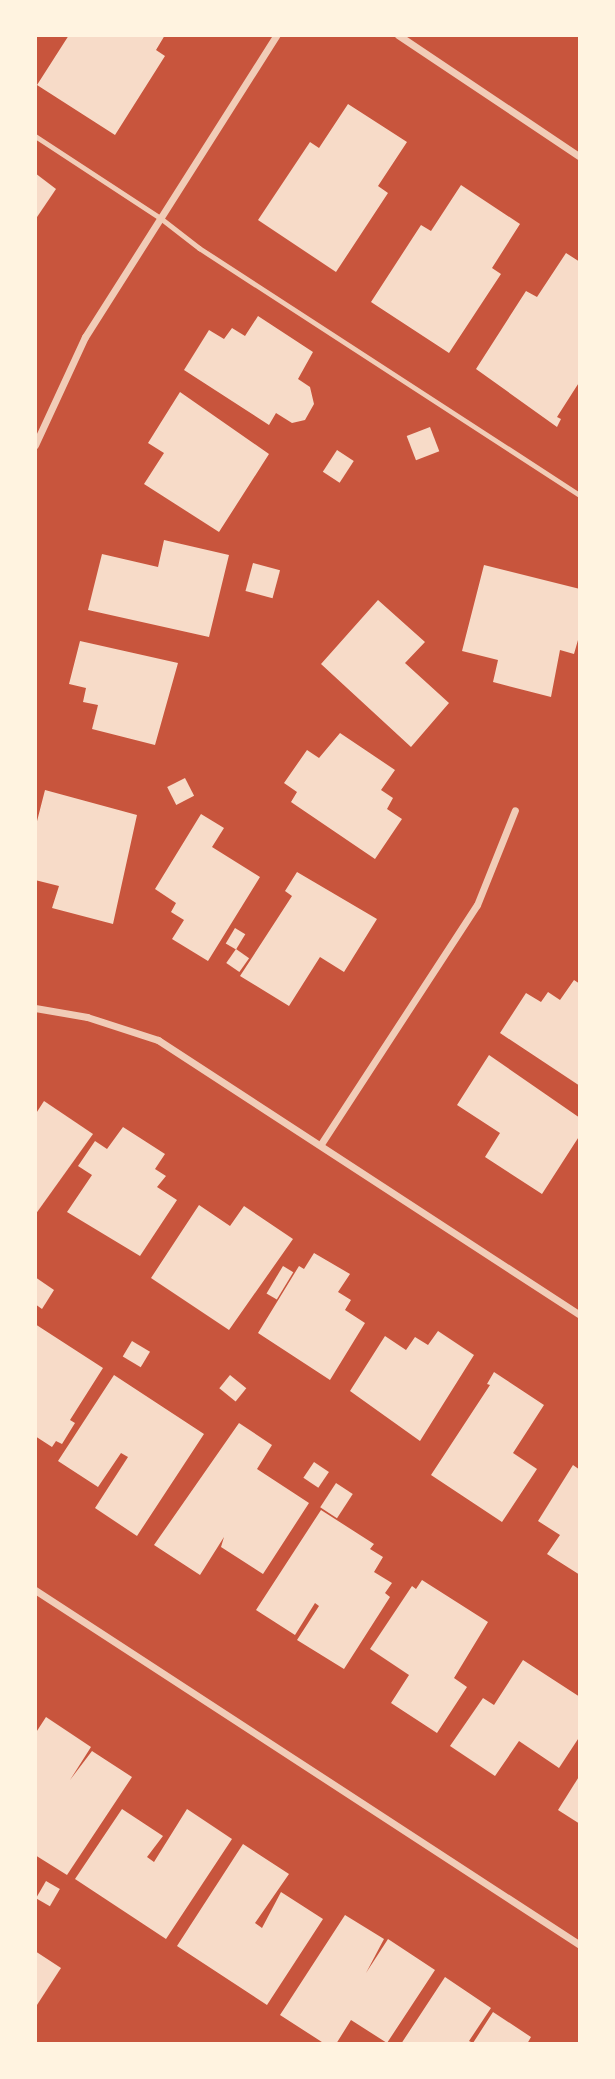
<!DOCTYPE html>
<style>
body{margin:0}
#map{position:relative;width:615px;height:2079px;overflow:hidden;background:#c8553d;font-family:Georgia,serif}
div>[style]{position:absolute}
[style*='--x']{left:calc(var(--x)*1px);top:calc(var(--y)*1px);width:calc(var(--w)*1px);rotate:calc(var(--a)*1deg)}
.building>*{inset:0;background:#f7dbc8;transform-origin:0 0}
.service>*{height:5px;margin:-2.5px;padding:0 2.5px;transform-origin:2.5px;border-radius:2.5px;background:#f1ccb7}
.minor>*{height:7px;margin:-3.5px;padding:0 3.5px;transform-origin:3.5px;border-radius:3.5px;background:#f1ccb7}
span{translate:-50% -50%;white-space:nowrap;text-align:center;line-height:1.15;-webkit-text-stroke:7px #fff3e0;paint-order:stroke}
.frame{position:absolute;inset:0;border:37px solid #fff3e0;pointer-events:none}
</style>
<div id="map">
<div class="building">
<i style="clip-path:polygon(69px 35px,165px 35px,156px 50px,165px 56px,115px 135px,37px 85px)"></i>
<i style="clip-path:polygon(348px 104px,407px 142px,378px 186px,388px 193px,336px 272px,258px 220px,310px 142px,319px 148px)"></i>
<i style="clip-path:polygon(35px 173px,56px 189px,35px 220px)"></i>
<i style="clip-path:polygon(461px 185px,520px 224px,492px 268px,501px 274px,449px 353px,371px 302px,421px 225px,431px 231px)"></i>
<i style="clip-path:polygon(566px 253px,580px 262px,580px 381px,557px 417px,561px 419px,557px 427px,476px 369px,526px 291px,537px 297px)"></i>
<i style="clip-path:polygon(258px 316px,313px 352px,298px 379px,310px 387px,314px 404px,305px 420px,292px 423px,276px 413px,269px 425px,184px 370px,209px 330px,224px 339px,232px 328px,245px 336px)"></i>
<i style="clip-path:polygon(180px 392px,269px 454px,219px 532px,144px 484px,164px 453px,148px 443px)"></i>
<i style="left:430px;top:427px;width:26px;height:25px;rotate:69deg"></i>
<i style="left:337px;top:450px;width:20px;height:26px;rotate:33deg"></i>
<i style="clip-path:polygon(164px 540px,229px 555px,209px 637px,88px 610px,102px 554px,158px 567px)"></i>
<i style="left:253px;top:563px;width:28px;height:29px;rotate:15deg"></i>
<i style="clip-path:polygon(484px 565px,580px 589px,580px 633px,574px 654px,560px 650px,551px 697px,493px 682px,498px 660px,462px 651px)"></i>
<i style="clip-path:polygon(378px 600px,425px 642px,405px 663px,449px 703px,411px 747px,321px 664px)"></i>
<i style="clip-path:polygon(80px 641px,178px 663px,155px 745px,92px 729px,98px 705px,83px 702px,86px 688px,69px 684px)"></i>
<i style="clip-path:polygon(340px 733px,395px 770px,381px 790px,393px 798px,387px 809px,402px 819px,375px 859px,291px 802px,297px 792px,284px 783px,307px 750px,319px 758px)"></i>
<i style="left:185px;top:778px;width:20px;height:20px;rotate:63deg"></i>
<i style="clip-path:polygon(45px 790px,137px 815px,113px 924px,52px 908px,59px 886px,35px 880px,35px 829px)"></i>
<i style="clip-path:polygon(201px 814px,224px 828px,212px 847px,260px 877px,208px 961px,172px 939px,184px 920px,171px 912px,176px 903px,155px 889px)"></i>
<i style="clip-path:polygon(297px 872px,377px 919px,344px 972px,320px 957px,289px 1006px,240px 976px,292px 896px,285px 891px)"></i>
<i style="left:235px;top:928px;width:12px;height:18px;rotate:31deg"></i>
<i style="left:236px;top:949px;width:16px;height:17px;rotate:35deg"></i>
<i style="clip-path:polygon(574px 980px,580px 984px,580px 1086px,500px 1033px,526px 993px,541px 1002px,548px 992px,560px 1000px)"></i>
<i style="clip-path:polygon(489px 1055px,580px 1118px,580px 1135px,542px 1194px,485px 1157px,500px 1133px,457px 1105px)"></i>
<i style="clip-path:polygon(44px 1101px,93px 1134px,35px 1215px,35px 1115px)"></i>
<i style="clip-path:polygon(123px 1127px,165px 1154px,155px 1169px,166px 1176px,157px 1187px,177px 1200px,140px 1256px,67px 1212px,92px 1175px,78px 1166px,95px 1141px,107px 1149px)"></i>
<i style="clip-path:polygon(199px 1205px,230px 1226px,244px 1206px,293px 1239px,229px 1330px,151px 1278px)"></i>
<i style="clip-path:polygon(314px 1253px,350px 1274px,338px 1292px,351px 1300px,345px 1310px,365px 1323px,330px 1380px,258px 1333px,299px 1266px,304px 1269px)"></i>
<i style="left:283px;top:1266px;width:12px;height:32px;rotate:31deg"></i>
<i style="clip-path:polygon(35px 1277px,54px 1290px,42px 1309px,35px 1304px)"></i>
<i style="clip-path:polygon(35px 1324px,103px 1368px,70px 1420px,75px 1423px,62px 1444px,56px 1441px,52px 1447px,35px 1436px)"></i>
<i style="clip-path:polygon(438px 1331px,474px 1355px,420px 1441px,350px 1391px,385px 1336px,406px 1350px,415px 1337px,428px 1345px)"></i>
<i style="left:132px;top:1341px;width:21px;height:18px;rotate:31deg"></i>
<i style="clip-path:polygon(494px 1372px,544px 1405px,513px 1453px,537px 1469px,502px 1522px,431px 1475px,490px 1385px,487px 1384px)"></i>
<i style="clip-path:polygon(114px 1375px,204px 1434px,137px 1536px,95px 1508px,128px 1457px,121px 1453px,98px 1487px,58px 1461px)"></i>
<i style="left:230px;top:1375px;width:21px;height:17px;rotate:39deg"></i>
<i style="clip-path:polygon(239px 1423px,272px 1445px,257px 1469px,309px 1503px,263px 1574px,221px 1547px,224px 1537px,200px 1575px,154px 1545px)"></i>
<i style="left:314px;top:1462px;width:18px;height:19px;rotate:34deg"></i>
<i style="clip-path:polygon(573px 1465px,580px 1470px,580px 1575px,547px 1554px,560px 1535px,538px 1521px)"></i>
<i style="left:336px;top:1483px;width:20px;height:29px;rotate:33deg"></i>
<i style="clip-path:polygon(321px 1510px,374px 1544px,370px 1549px,383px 1557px,374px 1572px,392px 1583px,385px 1593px,390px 1597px,344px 1669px,297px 1640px,319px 1606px,315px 1603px,295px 1635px,256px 1610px)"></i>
<i style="clip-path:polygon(422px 1580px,488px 1622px,454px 1678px,467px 1687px,437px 1733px,391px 1703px,409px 1675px,370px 1649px,412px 1586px,416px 1589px)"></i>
<i style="clip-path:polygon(523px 1660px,580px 1697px,580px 1736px,559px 1768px,519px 1741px,495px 1776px,450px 1746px,483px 1698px,494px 1705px)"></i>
<i style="clip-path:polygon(46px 1717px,91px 1747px,70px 1780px,92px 1751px,132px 1777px,67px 1875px,35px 1855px,35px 1734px)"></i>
<i style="clip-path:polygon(580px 1775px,580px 1824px,558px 1810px)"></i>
<i style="clip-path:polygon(122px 1809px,163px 1836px,147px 1857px,154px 1862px,187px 1809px,232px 1839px,166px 1939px,75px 1879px)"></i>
<i style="clip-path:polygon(243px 1844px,289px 1874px,255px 1923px,262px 1928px,281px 1892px,323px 1919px,267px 2005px,177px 1946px)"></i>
<i style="left:46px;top:1881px;width:16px;height:20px;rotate:30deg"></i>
<i style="clip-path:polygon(345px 1915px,384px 1939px,366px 1973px,388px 1939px,435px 1970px,387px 2043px,351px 2020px,336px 2044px,325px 2044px,280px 2015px)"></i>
<i style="clip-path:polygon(35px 1951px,61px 1968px,35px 2008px)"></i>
<i style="clip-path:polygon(445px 1977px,491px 2008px,469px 2041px,473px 2043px,493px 2012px,531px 2037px,527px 2044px,401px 2044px)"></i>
</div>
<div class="service">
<i style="--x:35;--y:136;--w:148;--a:33.2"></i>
<i style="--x:159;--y:217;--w:51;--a:37.8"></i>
<i style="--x:199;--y:248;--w:454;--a:33"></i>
</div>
<div class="minor">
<i style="--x:398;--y:35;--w:219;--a:33.8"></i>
<i style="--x:35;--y:445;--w:119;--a:-65.2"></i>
<i style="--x:85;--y:337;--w:358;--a:-57.6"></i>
<i style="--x:35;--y:1008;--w:53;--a:9.8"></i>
<i style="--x:87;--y:1017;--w:75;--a:17.9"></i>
<i style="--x:158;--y:1040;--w:504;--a:33.09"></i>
<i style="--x:321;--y:1144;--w:285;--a:-56.9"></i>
<i style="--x:477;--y:905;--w:102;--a:-68.2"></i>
<i style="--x:35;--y:1590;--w:650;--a:33.08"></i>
</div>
<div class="frame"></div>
</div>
